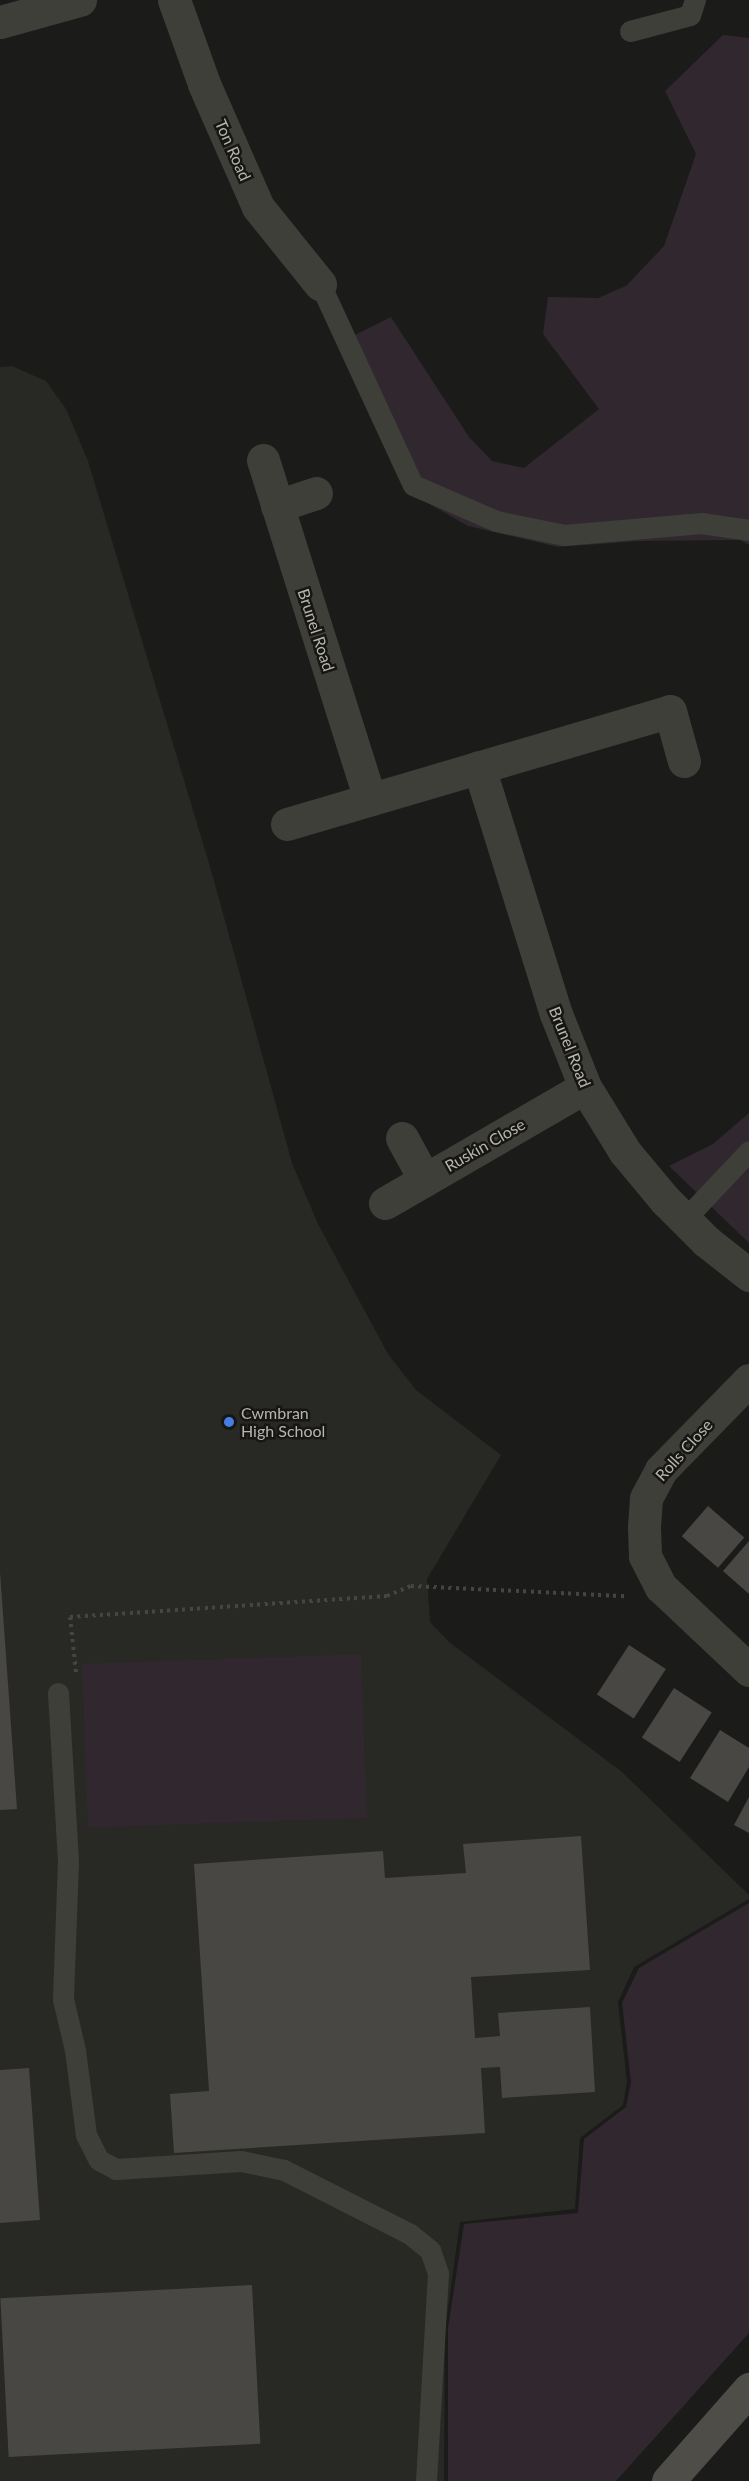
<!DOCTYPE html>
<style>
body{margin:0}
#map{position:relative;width:749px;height:2481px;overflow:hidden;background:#1b1b19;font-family:Lato,sans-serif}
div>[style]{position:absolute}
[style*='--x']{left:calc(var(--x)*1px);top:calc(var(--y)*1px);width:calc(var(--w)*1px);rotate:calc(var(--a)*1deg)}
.built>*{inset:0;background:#282825}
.green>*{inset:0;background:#30272f;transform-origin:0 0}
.building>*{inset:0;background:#484743;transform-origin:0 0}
.path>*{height:4px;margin-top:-2px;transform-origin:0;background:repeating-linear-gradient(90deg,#464540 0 3px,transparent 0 7.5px)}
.lane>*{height:21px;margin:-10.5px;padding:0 10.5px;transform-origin:10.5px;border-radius:10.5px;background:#3f3f3a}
.street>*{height:33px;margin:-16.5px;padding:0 16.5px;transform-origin:16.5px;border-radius:16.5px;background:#3f3f3a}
.secondary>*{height:33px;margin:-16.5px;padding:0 16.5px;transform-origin:16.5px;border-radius:16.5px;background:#4f4d48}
.dots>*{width:16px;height:16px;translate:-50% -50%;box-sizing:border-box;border:3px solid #161614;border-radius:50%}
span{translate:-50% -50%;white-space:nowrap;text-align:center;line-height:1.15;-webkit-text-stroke:5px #161614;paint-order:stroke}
.street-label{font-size:16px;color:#b9b5ac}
.poi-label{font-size:16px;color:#b9b5ac}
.left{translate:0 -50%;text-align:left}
</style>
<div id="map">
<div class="built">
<i style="clip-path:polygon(12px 366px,46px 381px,66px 409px,88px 461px,211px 870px,292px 1163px,318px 1224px,388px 1354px,416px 1390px,501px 1455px,427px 1579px,430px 1622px,449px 1642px,622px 1772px,749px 1895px,749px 1899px,634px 1967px,618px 2002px,627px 2082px,623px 2105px,580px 2138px,575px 2209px,460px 2222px,445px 2330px,444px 2481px,0 2481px,0 367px)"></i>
</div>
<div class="green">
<i style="clip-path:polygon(723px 35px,749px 38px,749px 545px,740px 540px,640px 541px,558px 547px,468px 526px,410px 493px,353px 336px,391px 317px,469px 437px,492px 461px,524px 468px,599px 409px,543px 334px,548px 297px,598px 298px,626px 286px,664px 246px,696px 154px,665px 91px)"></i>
<i style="clip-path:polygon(749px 1113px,749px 1243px,669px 1166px,713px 1144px)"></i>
<i style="left:361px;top:1654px;width:164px;height:279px;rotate:88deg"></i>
<i style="clip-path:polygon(749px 1903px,749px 2333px,616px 2481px,448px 2481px,448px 2328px,464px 2224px,578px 2213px,584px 2139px,626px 2107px,631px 2082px,622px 2003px,639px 1968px)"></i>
</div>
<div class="building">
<i style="left:708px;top:1506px;width:48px;height:40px;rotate:41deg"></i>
<i style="clip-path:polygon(749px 1541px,749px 1594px,723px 1571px)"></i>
<i style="clip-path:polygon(0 1572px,17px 1809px,0 1810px)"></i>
<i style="left:629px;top:1645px;width:44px;height:59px;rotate:33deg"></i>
<i style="left:674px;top:1688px;width:45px;height:59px;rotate:33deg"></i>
<i style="clip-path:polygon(720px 1730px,749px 1748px,749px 1767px,728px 1802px,690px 1778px)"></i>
<i style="clip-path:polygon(749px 1797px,749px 1833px,734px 1825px)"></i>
<i style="clip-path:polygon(581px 1836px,590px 1970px,471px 1977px,475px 2038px,500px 2036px,498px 2013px,590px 2007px,595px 2092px,502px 2098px,500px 2067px,481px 2068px,485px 2133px,174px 2153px,170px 2094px,209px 2091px,194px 1864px,383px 1851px,385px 1878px,466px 1873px,463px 1844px)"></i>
<i style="clip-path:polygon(29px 2068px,40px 2220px,0 2223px,0 2070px)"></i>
<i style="left:252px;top:2285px;width:159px;height:252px;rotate:87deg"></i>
</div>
<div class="path">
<i style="--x:76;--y:1672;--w:55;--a:-96.2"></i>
<i style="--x:70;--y:1617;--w:318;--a:-3.8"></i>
<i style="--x:387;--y:1596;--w:26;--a:-23"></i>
<i style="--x:411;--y:1586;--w:215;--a:2.7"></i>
</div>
<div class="lane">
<i style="--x:630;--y:31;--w:62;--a:-14.9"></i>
<i style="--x:690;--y:15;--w:16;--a:-72"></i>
<i style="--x:320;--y:284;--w:221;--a:65.2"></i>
<i style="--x:413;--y:485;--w:90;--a:23.4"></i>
<i style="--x:496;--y:521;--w:69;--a:11.6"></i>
<i style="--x:564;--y:535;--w:138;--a:-5"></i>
<i style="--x:701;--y:523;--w:49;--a:8.3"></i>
<i style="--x:684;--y:1220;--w:95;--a:-46.7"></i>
<i style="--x:58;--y:1693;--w:168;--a:86.6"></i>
<i style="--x:68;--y:1861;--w:138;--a:92.1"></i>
<i style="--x:63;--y:1999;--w:52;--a:76.8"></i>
<i style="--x:75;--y:2050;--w:86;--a:82.6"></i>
<i style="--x:86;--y:2135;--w:28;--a:63"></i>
<i style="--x:99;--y:2160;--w:19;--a:28"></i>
<i style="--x:116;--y:2169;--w:125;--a:-3.7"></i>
<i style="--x:241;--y:2161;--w:44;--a:11.8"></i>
<i style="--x:284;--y:2170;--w:141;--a:26.9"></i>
<i style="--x:410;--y:2234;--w:26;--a:39"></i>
<i style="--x:430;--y:2250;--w:24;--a:71"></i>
<i style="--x:438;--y:2273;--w:208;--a:93.3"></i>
</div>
<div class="street">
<i style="--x:174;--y:0;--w:89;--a:70.3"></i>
<i style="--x:204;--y:84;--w:134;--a:66.3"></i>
<i style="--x:258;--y:207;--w:99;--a:51.2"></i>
<i style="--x:0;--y:22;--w:83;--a:-15.4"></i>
<i style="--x:263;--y:460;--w:356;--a:72.5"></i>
<i style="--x:277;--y:506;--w:41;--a:-18.4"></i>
<i style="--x:479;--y:767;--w:259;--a:72.7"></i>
<i style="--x:556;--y:1014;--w:79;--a:68.3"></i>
<i style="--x:585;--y:1087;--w:76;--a:58.4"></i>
<i style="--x:625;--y:1152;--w:62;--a:50.2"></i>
<i style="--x:665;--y:1200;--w:58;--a:45"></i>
<i style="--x:706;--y:1241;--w:55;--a:38.3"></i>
<i style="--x:287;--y:824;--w:399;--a:-16.4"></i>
<i style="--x:670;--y:711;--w:52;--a:74.4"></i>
<i style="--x:402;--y:1138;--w:48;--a:61.3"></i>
<i style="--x:385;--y:1203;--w:231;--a:-30.1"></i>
<i style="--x:749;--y:1380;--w:126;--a:134.4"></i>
<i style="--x:661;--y:1470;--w:32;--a:118"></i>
<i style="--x:646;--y:1498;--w:29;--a:94"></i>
<i style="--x:644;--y:1527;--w:29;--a:88"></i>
<i style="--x:645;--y:1556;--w:35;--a:63"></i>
<i style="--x:661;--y:1587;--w:121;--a:43.3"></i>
</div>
<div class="secondary">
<i style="--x:668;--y:2481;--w:123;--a:-48.6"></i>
</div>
<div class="dots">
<i style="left:229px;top:1422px;background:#467ee6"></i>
</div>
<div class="street-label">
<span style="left:233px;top:150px;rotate:66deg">Ton Road</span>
<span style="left:316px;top:630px;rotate:72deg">Brunel Road</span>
<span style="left:570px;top:1047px;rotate:68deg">Brunel Road</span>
<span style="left:485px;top:1145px;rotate:-30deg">Ruskin Close</span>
<span style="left:684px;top:1450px;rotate:-48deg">Rolls Close</span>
</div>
<div class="poi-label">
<span class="left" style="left:241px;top:1422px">Cwmbran<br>High School</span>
</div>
</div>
